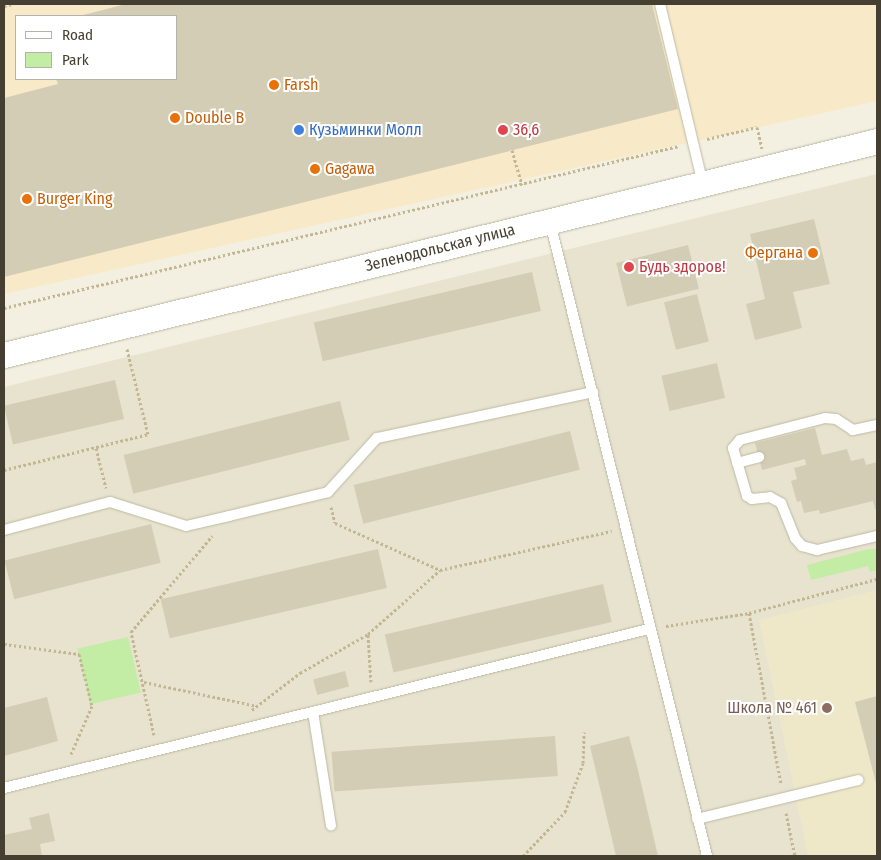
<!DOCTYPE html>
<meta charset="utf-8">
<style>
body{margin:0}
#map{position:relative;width:881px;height:860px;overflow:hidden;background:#f3f0e1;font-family:"Fira Sans Condensed",sans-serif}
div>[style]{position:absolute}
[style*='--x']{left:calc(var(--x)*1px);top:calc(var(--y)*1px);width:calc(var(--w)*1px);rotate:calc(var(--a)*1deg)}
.residential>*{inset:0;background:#e7e3ce}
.commercial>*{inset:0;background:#f8eac8}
.education>*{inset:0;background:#eee8c9}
.green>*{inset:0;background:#c3eca4;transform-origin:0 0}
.building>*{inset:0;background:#d4cdb5;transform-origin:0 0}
.path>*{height:3px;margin-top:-1.5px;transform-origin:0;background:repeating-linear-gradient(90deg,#c2b792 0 2.5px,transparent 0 5px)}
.roads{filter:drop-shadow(0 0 1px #beb9a3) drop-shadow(0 0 1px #beb9a3)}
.service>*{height:10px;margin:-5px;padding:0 5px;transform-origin:5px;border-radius:5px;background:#fff}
.tertiary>*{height:25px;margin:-12.5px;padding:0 12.5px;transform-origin:12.5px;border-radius:12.5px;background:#fff}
.dots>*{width:14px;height:14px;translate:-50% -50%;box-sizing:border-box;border:2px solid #fff;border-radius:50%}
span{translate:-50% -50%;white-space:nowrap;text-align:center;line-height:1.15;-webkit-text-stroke:4px #fff;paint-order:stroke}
.food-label{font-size:16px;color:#c56008}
.left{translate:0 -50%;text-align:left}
.right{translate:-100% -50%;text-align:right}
.shop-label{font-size:16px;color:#366cbe}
.health-label{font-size:16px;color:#be3a42}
.street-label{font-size:16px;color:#443f31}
.education-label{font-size:16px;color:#785e54}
.frame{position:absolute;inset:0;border:5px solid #443f31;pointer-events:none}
.legend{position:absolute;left:15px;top:15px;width:162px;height:65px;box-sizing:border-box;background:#fff;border:1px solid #b4b2ad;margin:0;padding:6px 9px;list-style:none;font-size:15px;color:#443f31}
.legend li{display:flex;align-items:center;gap:10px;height:25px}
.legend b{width:25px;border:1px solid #b4b2ad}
</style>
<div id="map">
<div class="residential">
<i style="clip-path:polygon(877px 174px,877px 856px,4px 856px,4px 387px)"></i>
</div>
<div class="commercial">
<i style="clip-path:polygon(evenodd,4px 4px,877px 4px,877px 101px,4px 294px,4px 4px,16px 16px,176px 16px,176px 79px,16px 79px,16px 16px)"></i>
</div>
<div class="education">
<i style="clip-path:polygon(877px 590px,877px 856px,808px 856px,759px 620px)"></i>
</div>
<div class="green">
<i style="clip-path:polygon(869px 549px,877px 549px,877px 570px,870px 572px,868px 566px,811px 580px,807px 565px)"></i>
<i style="left:128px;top:637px;width:57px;height:52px;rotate:77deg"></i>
</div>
<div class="building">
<i style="clip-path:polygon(126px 4px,652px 4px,678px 109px,4px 277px,4px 98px,58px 84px,56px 79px,176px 79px,176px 16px,79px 16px)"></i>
<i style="clip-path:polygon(814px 219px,830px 284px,793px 292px,802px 328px,755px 340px,746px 304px,765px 299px,750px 234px)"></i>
<i style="left:688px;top:245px;width:45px;height:74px;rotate:76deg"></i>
<i style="left:532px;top:272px;width:40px;height:224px;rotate:77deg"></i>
<i style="left:697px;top:294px;width:49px;height:34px;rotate:76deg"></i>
<i style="left:717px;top:363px;width:36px;height:57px;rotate:77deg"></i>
<i style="left:115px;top:380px;width:40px;height:114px;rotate:77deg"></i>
<i style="left:340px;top:401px;width:40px;height:223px;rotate:76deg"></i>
<i style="clip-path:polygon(815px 428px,822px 455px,847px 449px,851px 461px,864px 458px,866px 465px,877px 462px,877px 509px,875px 509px,873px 501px,820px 514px,819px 510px,804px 513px,801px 501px,797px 502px,791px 481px,797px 479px,794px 468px,806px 465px,805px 459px,762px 470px,755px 443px)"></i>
<i style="left:570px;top:431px;width:40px;height:223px;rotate:76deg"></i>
<i style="left:151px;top:524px;width:40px;height:151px;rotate:76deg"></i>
<i style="left:378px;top:549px;width:40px;height:223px;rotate:77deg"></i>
<i style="left:603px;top:584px;width:39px;height:224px;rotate:77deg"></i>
<i style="left:345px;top:671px;width:16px;height:33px;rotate:75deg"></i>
<i style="clip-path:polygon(877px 696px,877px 787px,855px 702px)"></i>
<i style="clip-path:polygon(47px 697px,58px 741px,4px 756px,4px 708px)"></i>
<i style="left:555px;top:736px;width:40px;height:224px;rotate:86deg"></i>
<i style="clip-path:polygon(629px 736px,638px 770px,658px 856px,616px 856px,590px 746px)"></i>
<i style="clip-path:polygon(49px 813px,55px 841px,40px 844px,42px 856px,4px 856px,4px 835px,32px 829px,29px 818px)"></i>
</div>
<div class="path">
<i style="--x:4;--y:6;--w:9;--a:-13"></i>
<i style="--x:707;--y:139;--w:51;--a:-13.5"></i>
<i style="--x:757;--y:127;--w:22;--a:77"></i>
<i style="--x:512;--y:150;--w:36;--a:74"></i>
<i style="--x:4;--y:308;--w:694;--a:-13.5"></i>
<i style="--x:96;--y:448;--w:41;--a:76"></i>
<i style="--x:4;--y:470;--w:148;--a:-14"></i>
<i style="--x:148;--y:434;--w:88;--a:-103.9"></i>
<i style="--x:331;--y:507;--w:16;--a:76"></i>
<i style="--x:335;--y:523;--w:115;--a:24.1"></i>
<i style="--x:749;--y:613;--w:174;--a:79.4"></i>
<i style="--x:666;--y:626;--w:84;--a:-8.9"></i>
<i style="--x:749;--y:613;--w:132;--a:-14.9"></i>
<i style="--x:4;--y:644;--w:76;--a:7.6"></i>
<i style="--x:79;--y:654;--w:54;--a:76"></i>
<i style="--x:92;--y:706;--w:55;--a:113.7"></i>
<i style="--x:144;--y:682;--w:116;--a:12"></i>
<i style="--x:371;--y:682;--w:48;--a:-93.6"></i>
<i style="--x:368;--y:634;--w:96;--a:-41.6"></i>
<i style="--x:440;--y:570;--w:176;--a:-12.8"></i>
<i style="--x:252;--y:710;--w:61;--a:-37.6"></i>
<i style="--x:300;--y:673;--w:78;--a:-29.8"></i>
<i style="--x:154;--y:735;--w:106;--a:-102.6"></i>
<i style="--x:131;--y:632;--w:126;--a:-49.8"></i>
<i style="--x:786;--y:813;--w:44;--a:78.2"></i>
<i style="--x:523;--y:856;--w:61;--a:-46.3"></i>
<i style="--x:565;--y:812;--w:52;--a:-69.8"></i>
<i style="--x:583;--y:763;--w:31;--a:-88"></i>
</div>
<div class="roads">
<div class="service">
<i style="--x:660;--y:4;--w:185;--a:76.6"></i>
<i style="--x:550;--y:222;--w:653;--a:76.09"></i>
<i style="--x:877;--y:425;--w:25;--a:168"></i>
<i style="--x:853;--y:430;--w:20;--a:-147"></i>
<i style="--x:836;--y:419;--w:11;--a:-175"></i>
<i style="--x:825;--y:418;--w:88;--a:165.5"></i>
<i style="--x:740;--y:440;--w:11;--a:131"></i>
<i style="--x:733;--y:448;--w:50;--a:73.7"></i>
<i style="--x:747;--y:496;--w:6;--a:31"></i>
<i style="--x:752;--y:499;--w:18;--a:-6"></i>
<i style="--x:770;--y:497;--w:13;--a:29"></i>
<i style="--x:781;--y:503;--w:38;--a:68"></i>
<i style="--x:795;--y:538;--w:11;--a:49"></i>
<i style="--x:802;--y:546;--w:16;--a:15"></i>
<i style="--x:817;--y:550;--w:62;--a:-13.1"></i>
<i style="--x:737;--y:463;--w:23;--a:-15"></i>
<i style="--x:4;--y:530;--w:110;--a:-14.8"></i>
<i style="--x:110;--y:502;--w:80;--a:17.5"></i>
<i style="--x:186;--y:526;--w:44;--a:-13.1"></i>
<i style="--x:229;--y:516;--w:102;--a:-13.6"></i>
<i style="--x:328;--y:492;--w:73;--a:-47.8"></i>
<i style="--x:377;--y:438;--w:221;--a:-12"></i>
<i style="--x:313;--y:712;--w:115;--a:81"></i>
<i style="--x:4;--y:788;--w:664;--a:-13.85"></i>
<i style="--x:697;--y:819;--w:166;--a:-13.6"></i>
</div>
<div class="tertiary">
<i style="--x:4;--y:355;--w:899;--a:-13.77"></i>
</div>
</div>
<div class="dots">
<i style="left:274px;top:85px;background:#e8710a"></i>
<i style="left:175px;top:118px;background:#e8710a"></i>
<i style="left:299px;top:130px;background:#3f7fe0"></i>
<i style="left:503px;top:130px;background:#e0444e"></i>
<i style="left:315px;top:169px;background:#e8710a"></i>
<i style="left:27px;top:199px;background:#e8710a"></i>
<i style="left:813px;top:253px;background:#e8710a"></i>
<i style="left:629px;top:267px;background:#e0444e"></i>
<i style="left:827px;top:708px;background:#8d6e63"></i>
</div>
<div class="food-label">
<span class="left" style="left:284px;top:85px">Farsh</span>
<span class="left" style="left:185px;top:118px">Double B</span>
<span class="left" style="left:325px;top:169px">Gagawa</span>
<span class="left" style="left:37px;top:199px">Burger King</span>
<span class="right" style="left:803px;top:253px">Фергана</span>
</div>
<div class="shop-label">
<span class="left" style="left:309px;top:130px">Кузьминки Молл</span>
</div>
<div class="health-label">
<span class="left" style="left:513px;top:130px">36,6</span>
<span class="left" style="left:639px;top:267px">Будь здоров!</span>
</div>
<div class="street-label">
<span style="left:440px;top:248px;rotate:-14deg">Зеленодольская улица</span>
</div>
<div class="education-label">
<span class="right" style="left:817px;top:708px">Школа № 461</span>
</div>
<div class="frame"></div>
<ul class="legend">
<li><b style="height:6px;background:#fff"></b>Road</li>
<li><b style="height:14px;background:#c3eca4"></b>Park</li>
</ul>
</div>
